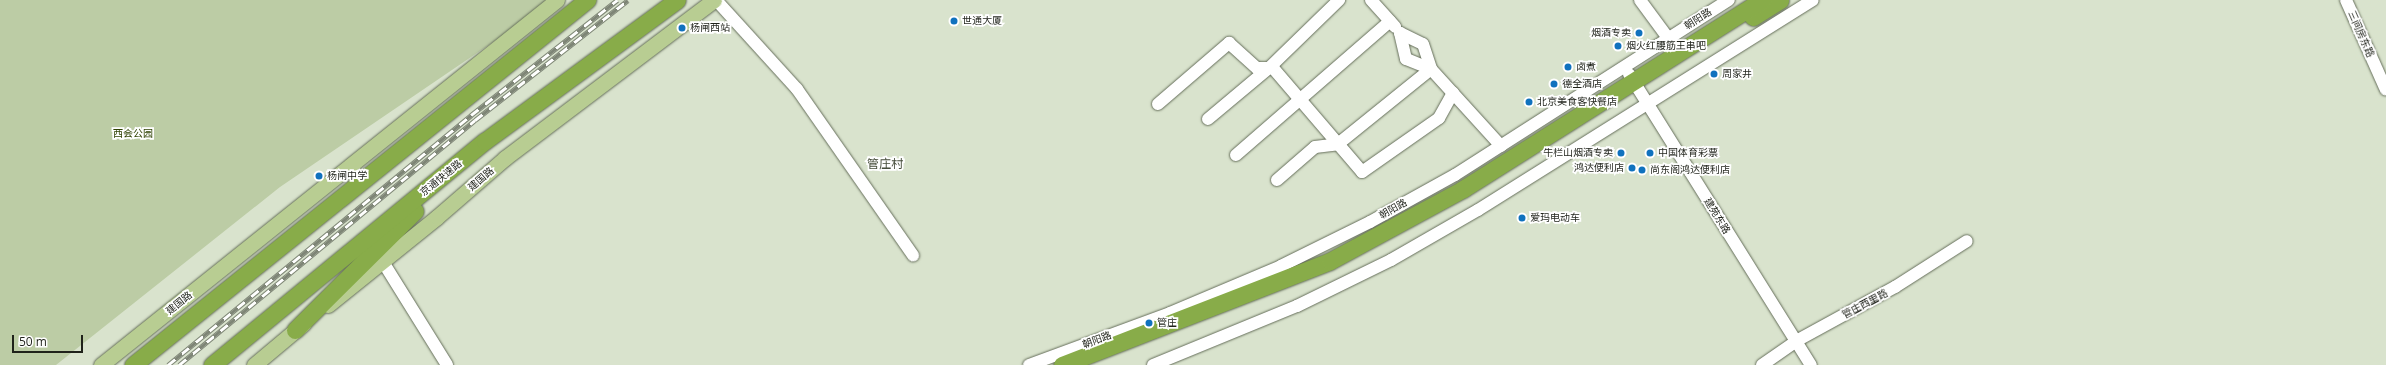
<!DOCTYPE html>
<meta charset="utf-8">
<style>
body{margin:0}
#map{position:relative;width:2386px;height:365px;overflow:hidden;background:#d9e3cd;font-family:"Open Sans","Noto Sans SC",sans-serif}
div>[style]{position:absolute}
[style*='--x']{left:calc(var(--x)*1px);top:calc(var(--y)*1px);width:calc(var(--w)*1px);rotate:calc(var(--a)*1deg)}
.green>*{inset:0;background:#bccca5}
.roads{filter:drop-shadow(0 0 1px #656e5a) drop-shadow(0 0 1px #656e5a)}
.minor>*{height:12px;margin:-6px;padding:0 6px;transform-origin:6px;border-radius:6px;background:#fff}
.major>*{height:15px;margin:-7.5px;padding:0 7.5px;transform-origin:7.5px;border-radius:7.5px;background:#b8cd92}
.highway>*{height:17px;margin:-8.5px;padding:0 8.5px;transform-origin:8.5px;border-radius:8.5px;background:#88ac49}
.rail>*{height:4.5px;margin-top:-2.25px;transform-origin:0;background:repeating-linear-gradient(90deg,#fff 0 9px,#7e8576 0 18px);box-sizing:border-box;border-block:1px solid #7e8576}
.dots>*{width:11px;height:11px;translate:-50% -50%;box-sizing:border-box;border:2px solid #fff;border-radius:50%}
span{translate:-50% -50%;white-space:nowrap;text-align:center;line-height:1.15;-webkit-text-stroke:3.5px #fff;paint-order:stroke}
.street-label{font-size:10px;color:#1f221a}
.poi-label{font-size:10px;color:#1f221a}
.left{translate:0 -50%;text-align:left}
.right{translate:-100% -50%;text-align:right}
.park-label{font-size:10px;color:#2d4000}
.quarter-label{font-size:12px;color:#464d3b}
.scale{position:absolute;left:12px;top:335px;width:71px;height:18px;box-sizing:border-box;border:2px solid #1f221a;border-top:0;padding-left:5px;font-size:12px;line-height:14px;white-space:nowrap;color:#1f221a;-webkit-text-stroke:3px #fff;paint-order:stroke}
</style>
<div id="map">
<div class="green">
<i style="clip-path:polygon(0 0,555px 0,280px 187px,56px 365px,0 365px)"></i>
</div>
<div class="roads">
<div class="minor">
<i style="--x:716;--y:0;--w:120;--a:47.7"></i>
<i style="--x:797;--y:89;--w:203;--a:55.1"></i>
<i style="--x:1371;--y:0;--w:36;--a:48"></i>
<i style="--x:1640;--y:0;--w:47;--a:53.6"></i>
<i style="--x:2346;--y:0;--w:98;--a:66"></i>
<i style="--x:1431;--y:69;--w:27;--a:-158"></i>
<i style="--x:1406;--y:59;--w:27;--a:-103"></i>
<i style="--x:1400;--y:33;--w:25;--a:26"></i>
<i style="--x:1423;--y:44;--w:26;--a:72"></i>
<i style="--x:1431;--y:69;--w:104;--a:47.7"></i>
<i style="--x:1629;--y:74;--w:343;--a:58"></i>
<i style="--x:1158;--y:104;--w:94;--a:-40.7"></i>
<i style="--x:1229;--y:43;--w:38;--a:42"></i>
<i style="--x:1257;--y:68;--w:16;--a:0"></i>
<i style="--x:1273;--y:68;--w:137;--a:49.4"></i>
<i style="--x:1362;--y:172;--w:94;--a:-35"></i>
<i style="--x:1439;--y:118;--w:29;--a:-61"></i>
<i style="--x:1208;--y:119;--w:80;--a:-39.9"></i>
<i style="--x:1269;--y:68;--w:98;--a:-44.2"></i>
<i style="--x:1236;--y:155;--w:204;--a:-41"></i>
<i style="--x:1277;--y:180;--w:50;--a:-41"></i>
<i style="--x:1315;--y:147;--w:23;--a:-7"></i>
<i style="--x:1338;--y:144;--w:119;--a:-38.9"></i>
<i style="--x:383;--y:262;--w:121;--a:58.1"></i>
<i style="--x:1029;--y:365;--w:150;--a:-20.2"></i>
<i style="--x:1170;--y:313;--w:121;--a:-22.9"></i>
<i style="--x:1281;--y:266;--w:99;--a:-26.3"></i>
<i style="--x:1370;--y:222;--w:97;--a:-28.9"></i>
<i style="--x:1455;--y:175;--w:325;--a:-32.6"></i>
<i style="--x:1153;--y:365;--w:156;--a:-22.3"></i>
<i style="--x:1297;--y:306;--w:105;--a:-26.1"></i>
<i style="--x:1391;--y:260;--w:100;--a:-29.9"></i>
<i style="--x:1478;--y:210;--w:395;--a:-32.1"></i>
<i style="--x:1762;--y:365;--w:44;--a:-34.8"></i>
<i style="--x:1798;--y:340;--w:111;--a:-28.7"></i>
<i style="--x:1895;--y:287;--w:85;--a:-32.6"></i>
</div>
<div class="major">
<i style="--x:328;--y:305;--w:140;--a:-38.9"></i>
<i style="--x:437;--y:217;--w:90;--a:-40.9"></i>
<i style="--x:505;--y:158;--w:262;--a:-37.1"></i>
<i style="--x:101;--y:365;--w:584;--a:-38.68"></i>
<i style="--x:254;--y:365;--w:65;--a:-40"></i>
</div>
<div class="highway">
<i style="--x:1753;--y:17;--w:32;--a:-32"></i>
<i style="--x:295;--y:330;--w:169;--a:-44.8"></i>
<i style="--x:133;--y:365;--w:583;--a:-38.8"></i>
<i style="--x:212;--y:365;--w:353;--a:-39.4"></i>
<i style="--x:485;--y:141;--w:238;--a:-36.3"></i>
<i style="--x:1062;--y:365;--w:287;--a:-21.2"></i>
<i style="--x:1330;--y:261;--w:151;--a:-28.4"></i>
<i style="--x:1463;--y:189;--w:354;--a:-32.3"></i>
</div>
</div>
<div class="rail">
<i style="--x:168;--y:365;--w:393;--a:-39.5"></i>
<i style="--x:471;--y:115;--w:186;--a:-38.2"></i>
<i style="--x:179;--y:365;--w:384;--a:-39.6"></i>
<i style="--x:475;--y:120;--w:194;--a:-38.1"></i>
</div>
<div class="dots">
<i style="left:954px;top:21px;background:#1072be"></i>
<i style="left:682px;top:28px;background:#1072be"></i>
<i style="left:1639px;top:33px;background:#1072be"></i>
<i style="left:1618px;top:46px;background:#1072be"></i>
<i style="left:1568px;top:67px;background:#1072be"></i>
<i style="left:1714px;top:74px;background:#1072be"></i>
<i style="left:1554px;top:84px;background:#1072be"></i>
<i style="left:1529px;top:102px;background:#1072be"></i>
<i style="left:1621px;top:153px;background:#1072be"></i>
<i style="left:1650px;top:153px;background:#1072be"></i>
<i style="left:1632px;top:168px;background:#1072be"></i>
<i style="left:1642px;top:170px;background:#1072be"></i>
<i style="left:319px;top:176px;background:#1072be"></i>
<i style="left:1522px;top:218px;background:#1072be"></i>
<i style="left:1149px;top:323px;background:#1072be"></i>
</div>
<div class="street-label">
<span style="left:1698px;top:19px;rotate:-32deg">朝阳路</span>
<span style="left:2361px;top:34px;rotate:66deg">三间房东路</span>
<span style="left:441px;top:178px;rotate:-39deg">京通快速路</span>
<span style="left:481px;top:179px;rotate:-41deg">建国路</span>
<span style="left:1393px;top:209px;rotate:-29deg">朝阳路</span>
<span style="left:1717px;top:216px;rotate:58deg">建苑东路</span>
<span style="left:179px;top:303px;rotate:-39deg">建国路</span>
<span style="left:1865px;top:304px;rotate:-28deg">管庄西里路</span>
<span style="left:1097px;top:340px;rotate:-20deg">朝阳路</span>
</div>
<div class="poi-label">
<span class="left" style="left:962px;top:21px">世通大厦</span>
<span class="left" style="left:690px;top:28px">杨闸西站</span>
<span class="right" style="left:1631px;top:33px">烟酒专卖</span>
<span class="left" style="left:1626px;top:46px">烟火红腰筋王串吧</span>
<span class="left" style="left:1576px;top:67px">卤煮</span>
<span class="left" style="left:1722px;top:74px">周家井</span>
<span class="left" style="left:1562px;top:84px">德全酒店</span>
<span class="left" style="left:1537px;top:102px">北京美食客快餐店</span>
<span class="right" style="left:1613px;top:153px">牛栏山烟酒专卖</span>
<span class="left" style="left:1658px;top:153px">中国体育彩票</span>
<span class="right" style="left:1624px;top:168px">鸿达便利店</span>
<span class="left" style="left:1650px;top:170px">尚东阁鸿达便利店</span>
<span class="left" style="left:327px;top:176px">杨闸中学</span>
<span class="left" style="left:1530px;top:218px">爱玛电动车</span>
<span class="left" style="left:1157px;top:323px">管庄</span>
</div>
<div class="park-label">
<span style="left:133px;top:134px">西会公园</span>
</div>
<div class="quarter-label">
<span style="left:885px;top:164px">管庄村</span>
</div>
<div class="scale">50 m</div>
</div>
